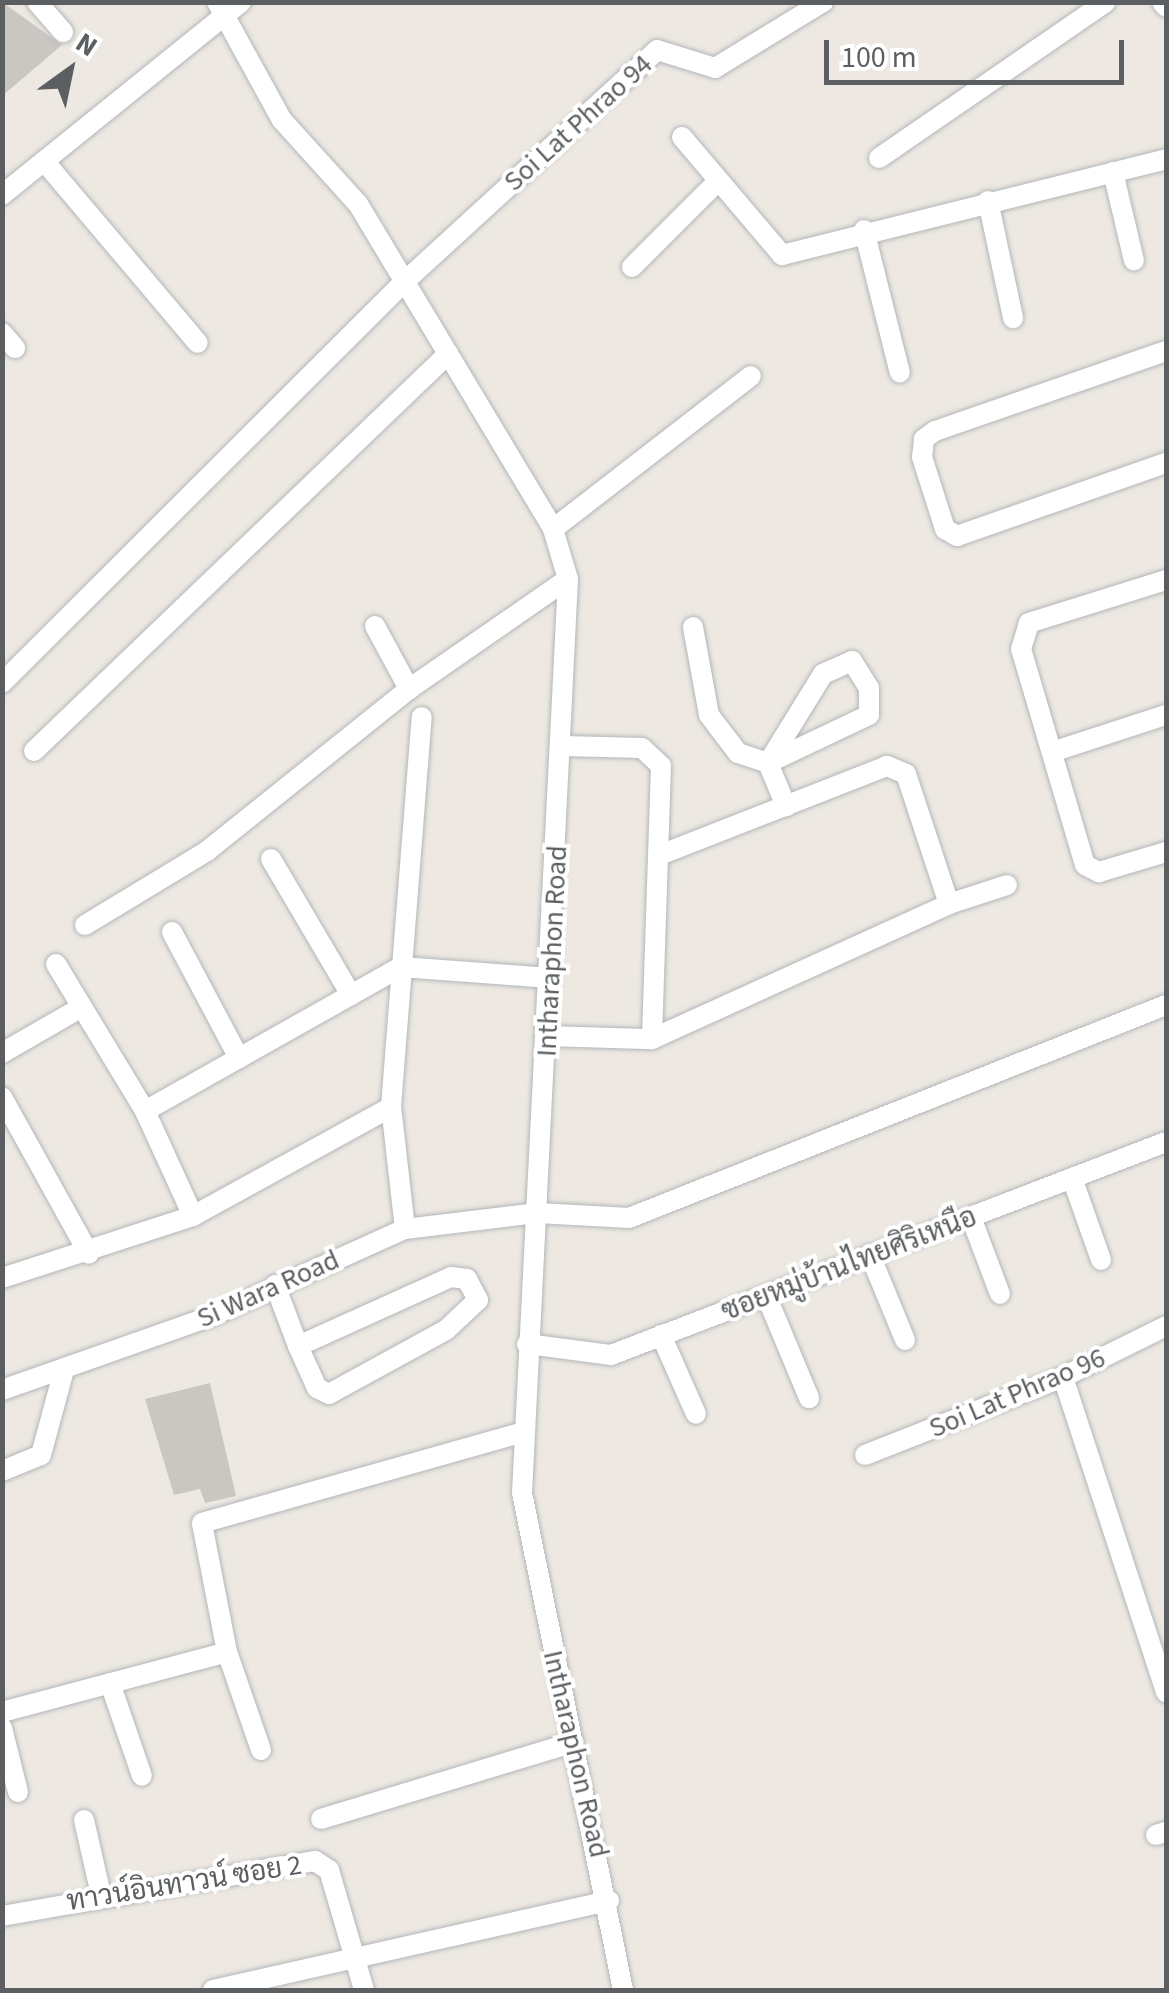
<!DOCTYPE html>
<meta charset="utf-8">
<style>
body{margin:0}
#map{position:relative;width:1169px;height:1993px;overflow:hidden;background:#ede9e2;font-family:"Source Sans 3",Sarabun,sans-serif}
div>[style]{position:absolute}
[style*='--x']{left:calc(var(--x)*1px);top:calc(var(--y)*1px);width:calc(var(--w)*1px);rotate:calc(var(--a)*1deg)}
.building>*{inset:0;background:#cac6c2}
.roads{filter:drop-shadow(0 0 2px #b3b6b9) drop-shadow(0 0 2px #b3b6b9)}
.minor>*{height:20px;margin:-10px;padding:0 10px;transform-origin:10px;border-radius:10px;background:#fff}
span{translate:-50% -50%;white-space:nowrap;text-align:center;line-height:1.15;-webkit-text-stroke:8px #fff;paint-order:stroke}
.street-label{font-size:28px;color:#5b5f62}
.frame{position:absolute;inset:0;border:5px solid #5b5f62;pointer-events:none}
.north{position:absolute;left:20px;top:20px;width:100px;height:100px;-webkit-text-stroke:8px #fff;paint-order:stroke;rotate:33deg;font-size:28px;font-weight:700;line-height:40px;text-align:center;color:#5b5f62}
.north::after{content:'';display:block;margin:auto;width:35px;height:45px;background:#5b5f62;clip-path:polygon(50% 0,100% 100%,50% 72%,0 100%)}
.scale{position:absolute;left:824px;top:40px;width:300px;height:45px;box-sizing:border-box;border:5px solid #5b5f62;border-top:0;padding-left:12px;font-size:30px;line-height:35px;white-space:nowrap;color:#5b5f62;-webkit-text-stroke:8px #fff;paint-order:stroke}
</style>
<div id="map">
<div class="building">
<i style="clip-path:polygon(2px 2px,62px 45px,2px 96px)"></i>
<i style="clip-path:polygon(210px 1383px,236px 1496px,205px 1503px,200px 1489px,174px 1495px,145px 1399px)"></i>
</div>
<div class="roads">
<div class="minor">
<i style="--x:37;--y:2;--w:40;--a:49"></i>
<i style="--x:217;--y:2;--w:135;--a:61.2"></i>
<i style="--x:282;--y:120;--w:113;--a:47.9"></i>
<i style="--x:358;--y:204;--w:379;--a:59"></i>
<i style="--x:553;--y:529;--w:52;--a:73.3"></i>
<i style="--x:568;--y:579;--w:915;--a:92.88"></i>
<i style="--x:522;--y:1493;--w:507;--a:78.51"></i>
<i style="--x:1162;--y:2;--w:6;--a:51"></i>
<i style="--x:682;--y:137;--w:155;--a:49.7"></i>
<i style="--x:782;--y:255;--w:396;--a:-14"></i>
<i style="--x:879;--y:158;--w:275;--a:-34.5"></i>
<i style="--x:44;--y:161;--w:238;--a:49.8"></i>
<i style="--x:1113;--y:172;--w:91;--a:76.7"></i>
<i style="--x:2;--y:195;--w:307;--a:-38.9"></i>
<i style="--x:988;--y:201;--w:120;--a:77.9"></i>
<i style="--x:864;--y:230;--w:147;--a:75.9"></i>
<i style="--x:632;--y:267;--w:122;--a:-45"></i>
<i style="--x:2;--y:333;--w:20;--a:49"></i>
<i style="--x:1166;--y:351;--w:244;--a:160.9"></i>
<i style="--x:935;--y:431;--w:14;--a:144"></i>
<i style="--x:924;--y:439;--w:18;--a:96"></i>
<i style="--x:922;--y:457;--w:76;--a:72.3"></i>
<i style="--x:945;--y:529;--w:14;--a:30"></i>
<i style="--x:957;--y:536;--w:221;--a:-19.3"></i>
<i style="--x:553;--y:529;--w:250;--a:-37.7"></i>
<i style="--x:1166;--y:580;--w:144;--a:162.6"></i>
<i style="--x:1029;--y:623;--w:27;--a:107"></i>
<i style="--x:1021;--y:649;--w:225;--a:73.5"></i>
<i style="--x:1085;--y:865;--w:16;--a:27"></i>
<i style="--x:1099;--y:872;--w:70;--a:-16.6"></i>
<i style="--x:375;--y:626;--w:72;--a:61.6"></i>
<i style="--x:409;--y:689;--w:193;--a:-34.7"></i>
<i style="--x:693;--y:627;--w:89;--a:79.7"></i>
<i style="--x:709;--y:715;--w:48;--a:52.7"></i>
<i style="--x:738;--y:753;--w:32;--a:18"></i>
<i style="--x:768;--y:763;--w:47;--a:67.3"></i>
<i style="--x:852;--y:661;--w:32;--a:58"></i>
<i style="--x:869;--y:688;--w:27;--a:90"></i>
<i style="--x:869;--y:715;--w:112;--a:154.6"></i>
<i style="--x:768;--y:763;--w:105;--a:-58.3"></i>
<i style="--x:823;--y:674;--w:32;--a:-24"></i>
<i style="--x:2;--y:683;--w:568;--a:-44.93"></i>
<i style="--x:404;--y:282;--w:343;--a:-42.5"></i>
<i style="--x:657;--y:50;--w:61;--a:17.2"></i>
<i style="--x:715;--y:68;--w:127;--a:-31.4"></i>
<i style="--x:563;--y:746;--w:79;--a:1.5"></i>
<i style="--x:642;--y:748;--w:26;--a:43"></i>
<i style="--x:661;--y:766;--w:273;--a:91.9"></i>
<i style="--x:34;--y:751;--w:574;--a:-43.8"></i>
<i style="--x:1055;--y:751;--w:117;--a:-18"></i>
<i style="--x:271;--y:859;--w:158;--a:59.5"></i>
<i style="--x:949;--y:904;--w:61;--a:-18.1"></i>
<i style="--x:85;--y:925;--w:143;--a:-31.2"></i>
<i style="--x:207;--y:851;--w:259;--a:-38.7"></i>
<i style="--x:172;--y:932;--w:143;--a:62"></i>
<i style="--x:56;--y:964;--w:172;--a:58.8"></i>
<i style="--x:145;--y:1111;--w:115;--a:65.4"></i>
<i style="--x:548;--y:1036;--w:104;--a:1.7"></i>
<i style="--x:652;--y:1039;--w:326;--a:-24.4"></i>
<i style="--x:949;--y:904;--w:137;--a:-108.3"></i>
<i style="--x:906;--y:774;--w:21;--a:-157"></i>
<i style="--x:887;--y:766;--w:242;--a:158.6"></i>
<i style="--x:2;--y:1053;--w:92;--a:-29.9"></i>
<i style="--x:2;--y:1097;--w:179;--a:61"></i>
<i style="--x:145;--y:1111;--w:294;--a:-29.4"></i>
<i style="--x:401;--y:967;--w:150;--a:4.2"></i>
<i style="--x:1072;--y:1178;--w:87;--a:70.5"></i>
<i style="--x:972;--y:1220;--w:79;--a:69.3"></i>
<i style="--x:405;--y:1229;--w:123;--a:-96.5"></i>
<i style="--x:391;--y:1107;--w:391;--a:-85.5"></i>
<i style="--x:870;--y:1255;--w:92;--a:67.6"></i>
<i style="--x:2;--y:1278;--w:201;--a:-18"></i>
<i style="--x:193;--y:1216;--w:226;--a:-28.8"></i>
<i style="--x:275;--y:1285;--w:65;--a:69.3"></i>
<i style="--x:298;--y:1346;--w:46;--a:65.7"></i>
<i style="--x:317;--y:1388;--w:13;--a:27"></i>
<i style="--x:329;--y:1394;--w:133;--a:-28.7"></i>
<i style="--x:446;--y:1330;--w:44;--a:-43.2"></i>
<i style="--x:478;--y:1300;--w:24;--a:-118"></i>
<i style="--x:467;--y:1279;--w:16;--a:-173"></i>
<i style="--x:451;--y:1277;--w:168;--a:155.7"></i>
<i style="--x:766;--y:1295;--w:112;--a:67.3"></i>
<i style="--x:661;--y:1335;--w:86;--a:66.1"></i>
<i style="--x:527;--y:1344;--w:85;--a:7.5"></i>
<i style="--x:611;--y:1355;--w:594;--a:-21"></i>
<i style="--x:1063;--y:1377;--w:332;--a:71.9"></i>
<i style="--x:2;--y:1390;--w:223;--a:-19.4"></i>
<i style="--x:212;--y:1316;--w:212;--a:-24.3"></i>
<i style="--x:405;--y:1229;--w:134;--a:-6.9"></i>
<i style="--x:538;--y:1213;--w:91;--a:3.1"></i>
<i style="--x:629;--y:1218;--w:578;--a:-21.64"></i>
<i style="--x:865;--y:1455;--w:213;--a:-21.5"></i>
<i style="--x:1063;--y:1377;--w:115;--a:-26.3"></i>
<i style="--x:2;--y:1471;--w:42;--a:-22.3"></i>
<i style="--x:41;--y:1455;--w:88;--a:-74.9"></i>
<i style="--x:110;--y:1683;--w:98;--a:71"></i>
<i style="--x:2;--y:1712;--w:233;--a:-14.9"></i>
<i style="--x:2;--y:1728;--w:66;--a:76"></i>
<i style="--x:261;--y:1750;--w:104;--a:-109.1"></i>
<i style="--x:227;--y:1652;--w:131;--a:-101"></i>
<i style="--x:202;--y:1523;--w:334;--a:-15.8"></i>
<i style="--x:321;--y:1819;--w:264;--a:-16.9"></i>
<i style="--x:84;--y:1820;--w:77;--a:77.2"></i>
<i style="--x:1156;--y:1835;--w:10;--a:-17"></i>
<i style="--x:2;--y:1916;--w:318;--a:-10"></i>
<i style="--x:315;--y:1861;--w:17;--a:33"></i>
<i style="--x:329;--y:1870;--w:125;--a:73.7"></i>
<i style="--x:213;--y:1990;--w:406;--a:-12.7"></i>
</div>
</div>
<div class="street-label">
<span style="left:578px;top:123px;rotate:-42deg">Soi Lat Phrao 94</span>
<span style="left:552px;top:951px;rotate:-87deg">Intharaphon Road</span>
<span style="left:849px;top:1264px;rotate:-21deg">ซอยหมู่บ้านไทยศิริเหนือ</span>
<span style="left:268px;top:1289px;rotate:-24deg">Si Wara Road</span>
<span style="left:1017px;top:1393px;rotate:-23deg">Soi Lat Phrao 96</span>
<span style="left:576px;top:1754px;rotate:77deg">Intharaphon Road</span>
<span style="left:184px;top:1883px;rotate:-9deg">ทาวน์อินทาวน์ ซอย 2</span>
</div>
<div class="frame"></div>
<div class="north">N</div>
<div class="scale">100 m</div>
</div>
